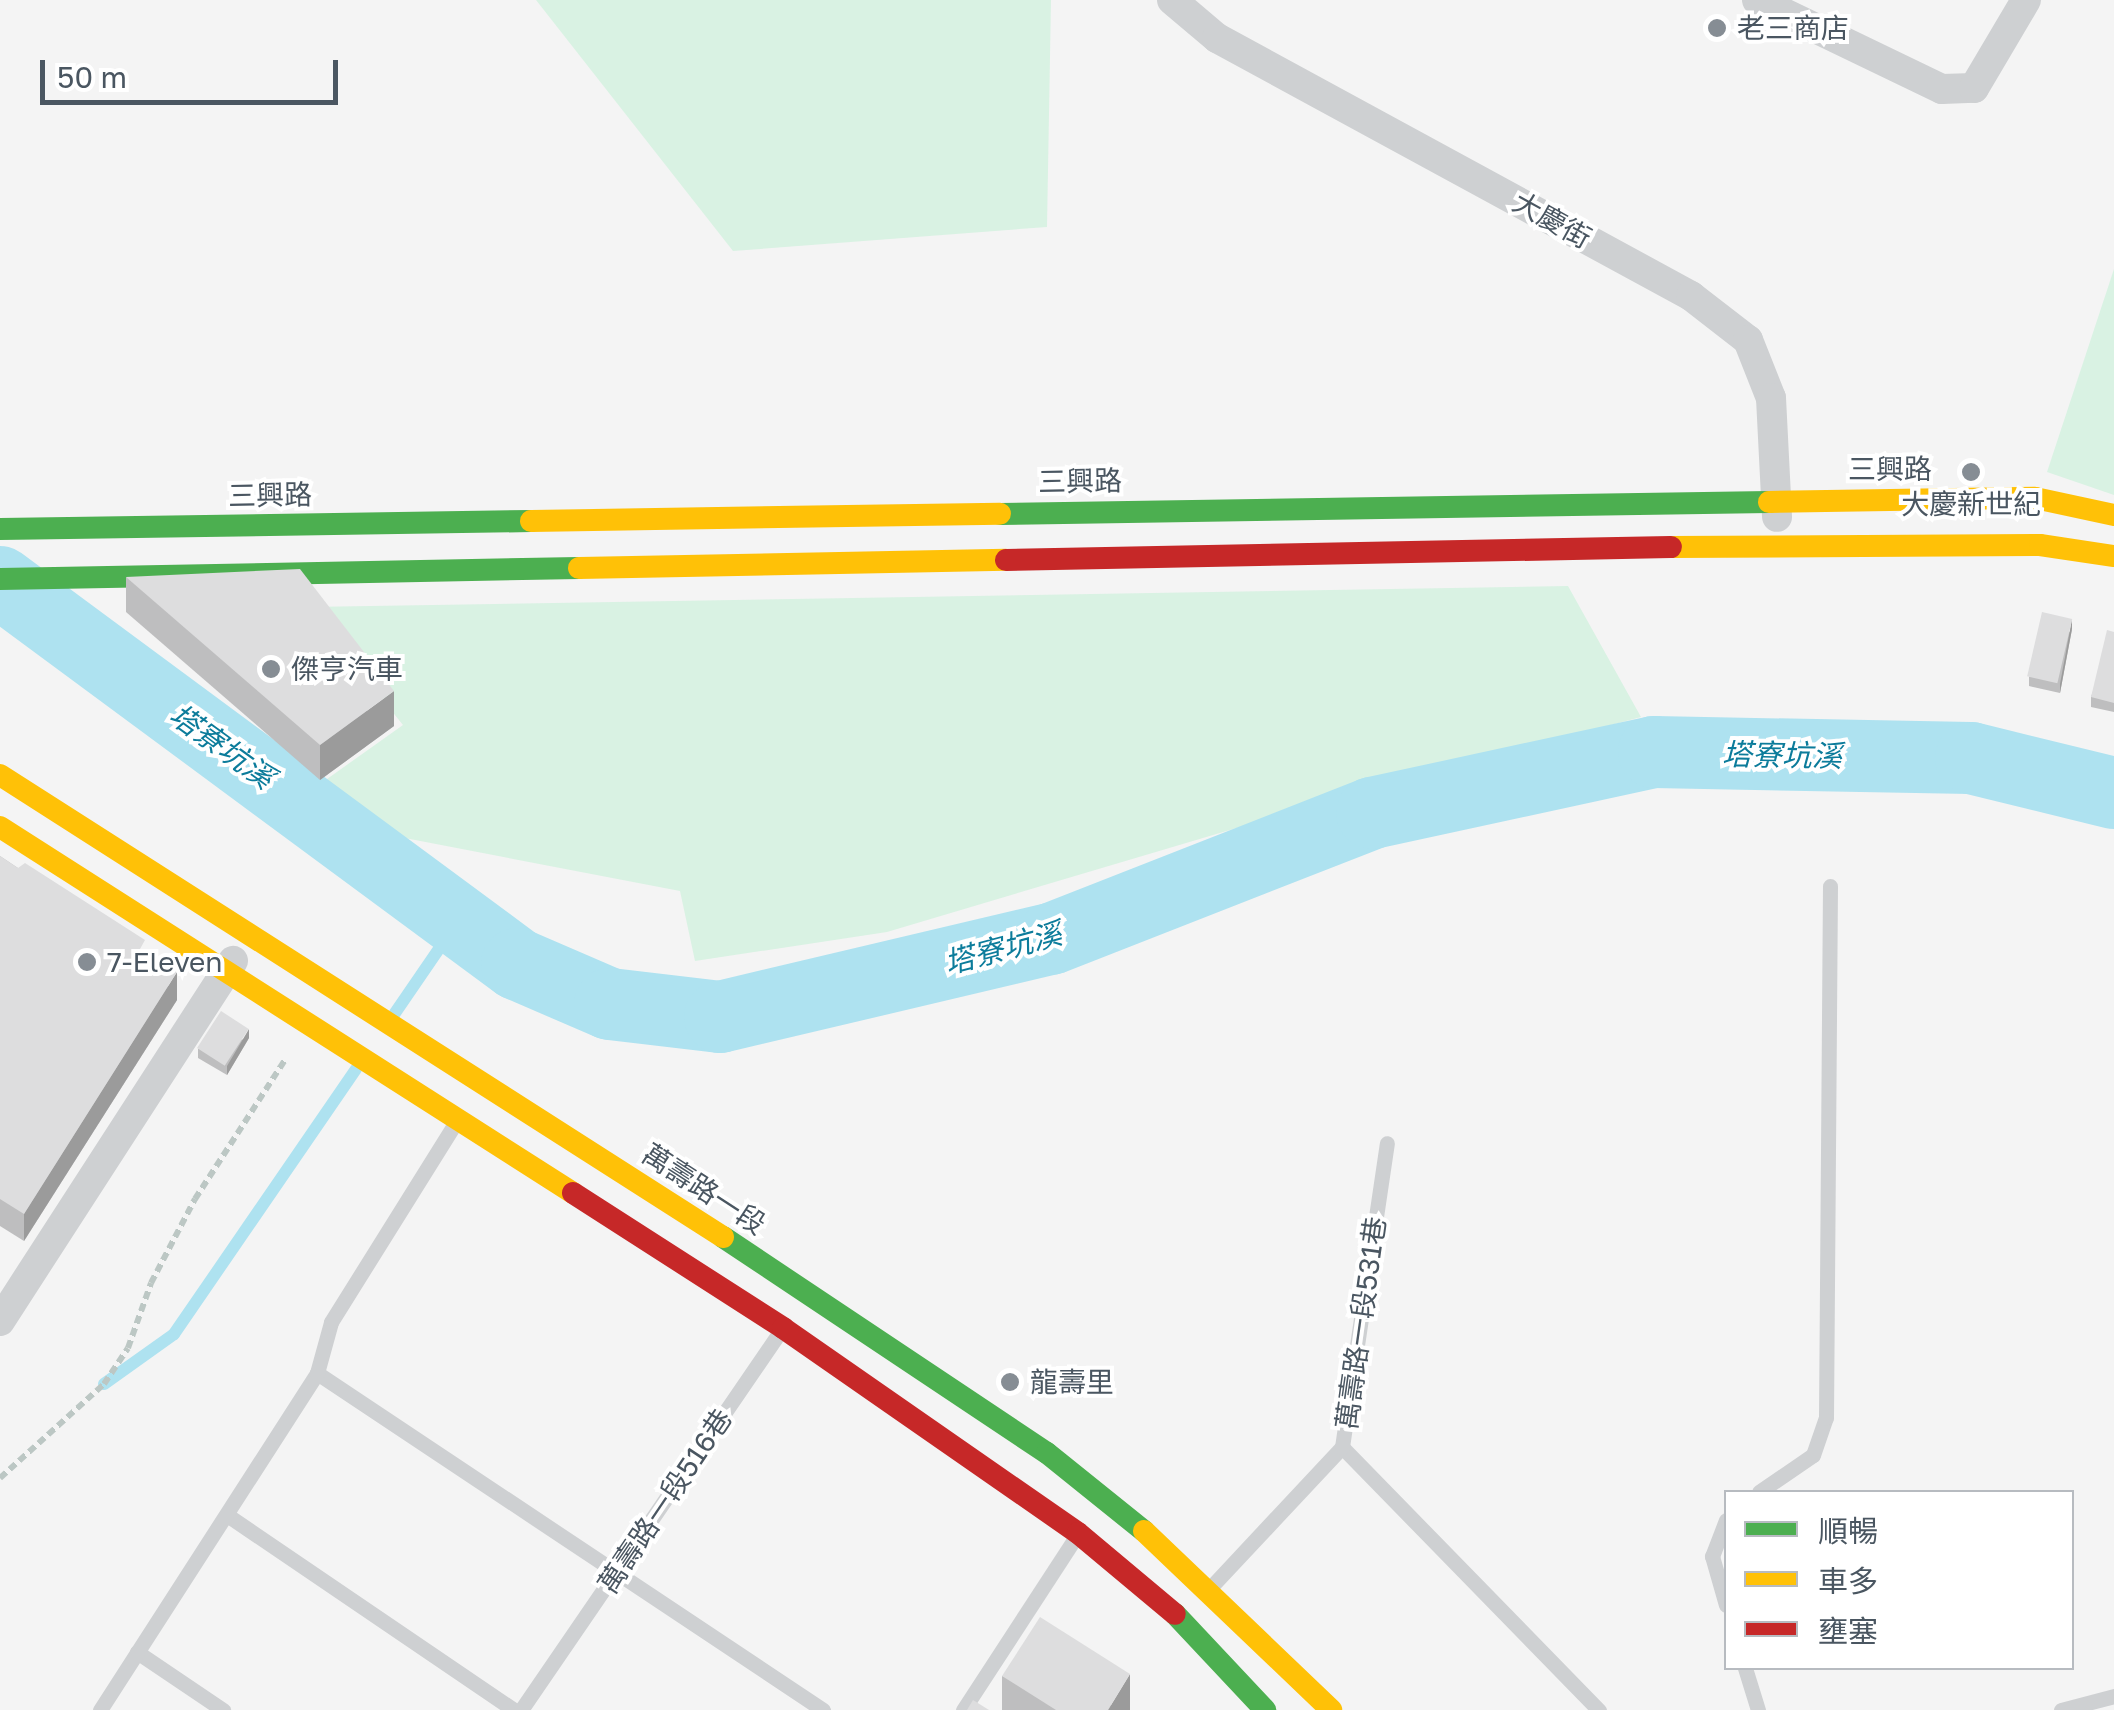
<!DOCTYPE html>
<meta charset="utf-8">
<style>
body{margin:0}
#map{position:relative;width:2114px;height:1710px;overflow:hidden;background:#f4f4f4;font-family:"Golos Text","Noto Sans TC",sans-serif}
div>[style]{position:absolute}
[style*='--x']{left:calc(var(--x)*1px);top:calc(var(--y)*1px);width:calc(var(--w)*1px);rotate:calc(var(--a)*1deg)}
.green>*{inset:0;background:#d9f2e3}
.stream>*{height:12px;margin:-6px;padding:0 6px;transform-origin:6px;border-radius:6px;background:#aee2f0}
.river>*{height:72px;margin:-36px;padding:0 36px;transform-origin:36px;border-radius:36px;background:#aee2f0}
.path>*{height:6px;margin-top:-3px;transform-origin:0;background:repeating-linear-gradient(90deg,#bcc7c4 0 8px,transparent 0 13px)}
.lane>*{height:15px;margin:-7.5px;padding:0 7.5px;transform-origin:7.5px;border-radius:7.5px;background:#ced0d2}
.street>*{height:30px;margin:-15px;padding:0 15px;transform-origin:15px;border-radius:15px;background:#ced0d2}
.fast>*{height:22px;margin:-11px;padding:0 11px;transform-origin:11px;border-radius:11px;background:#4caf50}
.slow>*{height:22px;margin:-11px;padding:0 11px;transform-origin:11px;border-radius:11px;background:#ffc107}
.jam>*{height:22px;margin:-11px;padding:0 11px;transform-origin:11px;border-radius:11px;background:#c62828}
.wall>*{inset:0;background:#bebebf}
.shaded-wall>*{inset:0;background:#9b9b9b}
.building>*{inset:0;background:#ddddde;transform-origin:0 0}
.dots>*{width:28px;height:28px;translate:-50% -50%;box-sizing:border-box;border:5px solid #fff;border-radius:50%}
span{translate:-50% -50%;white-space:nowrap;text-align:center;line-height:1.15;-webkit-text-stroke:8px #fff;paint-order:stroke}
.poi-label{font-size:28px;color:#4a5661}
.left{translate:0 -50%;text-align:left}
.street-label{font-size:28px;color:#4a5661}
.water-label{font-size:30px;color:#0c7c9b;font-style:italic}
.legend{position:absolute;left:1724px;top:1490px;width:350px;height:180px;box-sizing:border-box;background:#fff;border:2px solid #b7bbc0;margin:0;padding:12px 18px;list-style:none;font-size:30px;color:#4a5661}
.legend li{display:flex;align-items:center;gap:20px;height:50px}
.legend b{width:50px;border:2px solid #b7bbc0}
.scale{position:absolute;left:40px;top:60px;width:298px;height:45px;box-sizing:border-box;border:5px solid #4a5661;border-top:0;padding-left:12px;font-size:30px;line-height:35px;white-space:nowrap;color:#4a5661;-webkit-text-stroke:8px #fff;paint-order:stroke}
</style>
<div id="map">
<div class="green">
<i style="clip-path:polygon(536px 0,1051px 0,1047px 227px,733px 251px)"></i>
<i style="clip-path:polygon(2114px 269px,2114px 495px,2047px 472px)"></i>
<i style="clip-path:polygon(1568px 586px,1641px 717px,1327px 801px,887px 932px,695px 961px,680px 891px,384px 834px,320px 784px,403px 725px,308px 607px)"></i>
</div>
<div class="stream">
<i style="--x:393;--y:1016;--w:115;--a:-55.6"></i>
<i style="--x:104;--y:1384;--w:86;--a:-35.5"></i>
<i style="--x:174;--y:1334;--w:321;--a:-55.5"></i>
</div>
<div class="river">
<i style="--x:0;--y:582;--w:643;--a:36.46"></i>
<i style="--x:517;--y:964;--w:101;--a:23.3"></i>
<i style="--x:610;--y:1004;--w:111;--a:6.7"></i>
<i style="--x:720;--y:1017;--w:340;--a:-13.3"></i>
<i style="--x:1051;--y:939;--w:345;--a:-21.4"></i>
<i style="--x:1372;--y:813;--w:289;--a:-12.2"></i>
<i style="--x:1654;--y:752;--w:317;--a:1.1"></i>
<i style="--x:1971;--y:758;--w:147;--a:13.8"></i>
</div>
<div class="path">
<i style="--x:0;--y:1478;--w:140;--a:-42.1"></i>
<i style="--x:104;--y:1384;--w:43;--a:-56.3"></i>
<i style="--x:128;--y:1348;--w:69;--a:-70.5"></i>
<i style="--x:151;--y:1283;--w:95;--a:-62.4"></i>
<i style="--x:195;--y:1199;--w:166;--a:-57.1"></i>
</div>
<div class="lane">
<i style="--x:317;--y:1373;--w:608;--a:33.66"></i>
<i style="--x:1342;--y:1447;--w:368;--a:45.7"></i>
<i style="--x:1759;--y:1492;--w:65;--a:-34.4"></i>
<i style="--x:1813;--y:1455;--w:39;--a:-71"></i>
<i style="--x:1826;--y:1418;--w:532;--a:-89.57"></i>
<i style="--x:227;--y:1515;--w:347;--a:34.2"></i>
<i style="--x:1726;--y:1520;--w:39;--a:111"></i>
<i style="--x:1712;--y:1556;--w:51;--a:74.1"></i>
<i style="--x:1210;--y:1588;--w:193;--a:-46.9"></i>
<i style="--x:1342;--y:1447;--w:307;--a:-81.6"></i>
<i style="--x:137;--y:1652;--w:104;--a:34"></i>
<i style="--x:1745;--y:1668;--w:44;--a:72.8"></i>
<i style="--x:100;--y:1710;--w:401;--a:-57.2"></i>
<i style="--x:317;--y:1373;--w:53;--a:-74.6"></i>
<i style="--x:331;--y:1322;--w:232;--a:-58"></i>
<i style="--x:521;--y:1710;--w:458;--a:-55.6"></i>
<i style="--x:963;--y:1710;--w:205;--a:-56.9"></i>
<i style="--x:2061;--y:1710;--w:55;--a:-14.8"></i>
</div>
<div class="street">
<i style="--x:1172;--y:0;--w:59;--a:40.2"></i>
<i style="--x:1217;--y:38;--w:540;--a:28.56"></i>
<i style="--x:1691;--y:296;--w:72;--a:37.7"></i>
<i style="--x:1748;--y:340;--w:62;--a:68.4"></i>
<i style="--x:1771;--y:398;--w:119;--a:87.1"></i>
<i style="--x:1757;--y:0;--w:205;--a:25.7"></i>
<i style="--x:1942;--y:89;--w:32;--a:-2"></i>
<i style="--x:1974;--y:88;--w:102;--a:-59.4"></i>
<i style="--x:0;--y:1321;--w:429;--a:-57.1"></i>
</div>
<div class="fast">
<i style="--x:1000;--y:514;--w:769;--a:-0.89"></i>
<i style="--x:0;--y:529;--w:531;--a:-0.86"></i>
<i style="--x:0;--y:579;--w:579;--a:-1.09"></i>
<i style="--x:723;--y:1237;--w:389;--a:33.7"></i>
<i style="--x:1047;--y:1453;--w:124;--a:38.8"></i>
<i style="--x:1175;--y:1614;--w:132;--a:46.8"></i>
</div>
<div class="slow">
<i style="--x:1769;--y:502;--w:266;--a:-0.9"></i>
<i style="--x:2035;--y:498;--w:81;--a:12.1"></i>
<i style="--x:531;--y:521;--w:469;--a:-0.9"></i>
<i style="--x:1671;--y:547;--w:369;--a:-0.3"></i>
<i style="--x:2040;--y:545;--w:75;--a:8.5"></i>
<i style="--x:579;--y:568;--w:427;--a:-1.1"></i>
<i style="--x:0;--y:775;--w:858;--a:32.58"></i>
<i style="--x:0;--y:827;--w:680;--a:32.57"></i>
<i style="--x:1144;--y:1531;--w:259;--a:43.7"></i>
</div>
<div class="jam">
<i style="--x:1006;--y:560;--w:665;--a:-1.12"></i>
<i style="--x:573;--y:1193;--w:250;--a:32.7"></i>
<i style="--x:783;--y:1328;--w:359;--a:34.8"></i>
<i style="--x:1078;--y:1533;--w:126;--a:39.9"></i>
</div>
<div class="wall">
<i style="clip-path:polygon(126px 577px,394px 726px,320px 780px,126px 612px)"></i>
<i style="clip-path:polygon(2072px 629px,2060px 693px,2029px 686px,2029px 677px)"></i>
<i style="clip-path:polygon(2114px 632px,2114px 712px,2091px 707px,2091px 697px)"></i>
<i style="clip-path:polygon(0 856px,145px 953px,177px 1000px,24px 1241px,0 1226px)"></i>
<i style="clip-path:polygon(249px 1038px,227px 1075px,198px 1058px,198px 1049px)"></i>
<i style="clip-path:polygon(1002px 1676px,1130px 1710px,1002px 1710px)"></i>
</div>
<div class="shaded-wall">
<i style="clip-path:polygon(2072px 619px,2072px 629px,2060px 693px,2060px 684px)"></i>
<i style="clip-path:polygon(394px 691px,394px 726px,320px 780px,320px 745px)"></i>
<i style="clip-path:polygon(177px 972px,177px 1000px,24px 1241px,24px 1214px)"></i>
<i style="clip-path:polygon(249px 1029px,249px 1038px,227px 1075px,227px 1066px)"></i>
<i style="clip-path:polygon(1130px 1674px,1130px 1710px,1108px 1710px)"></i>
</div>
<div class="building">
<i style="clip-path:polygon(300px 569px,394px 691px,320px 745px,126px 577px)"></i>
<i style="left:2042px;top:612px;width:31px;height:66px;rotate:13deg"></i>
<i style="clip-path:polygon(2107px 630px,2114px 632px,2114px 703px,2091px 697px)"></i>
<i style="clip-path:polygon(0 856px,18px 868px,25px 863px,145px 940px,140px 949px,177px 972px,24px 1214px,0 1199px)"></i>
<i style="left:221px;top:1011px;width:33px;height:44px;rotate:33deg"></i>
<i style="clip-path:polygon(1040px 1617px,1130px 1674px,1108px 1710px,1056px 1710px,1002px 1676px)"></i>
<i style="clip-path:polygon(973px 1700px,989px 1710px,967px 1710px)"></i>
</div>
<div class="dots">
<i style="left:1717px;top:28px;background:#868d94"></i>
<i style="left:1971px;top:472px;background:#868d94"></i>
<i style="left:271px;top:669px;background:#868d94"></i>
<i style="left:87px;top:962px;background:#868d94"></i>
<i style="left:1010px;top:1382px;background:#868d94"></i>
</div>
<div class="poi-label">
<span class="left" style="left:1737px;top:28px">老三商店</span>
<span style="left:1971px;top:504px">大慶新世紀</span>
<span class="left" style="left:291px;top:669px">傑亨汽車</span>
<span class="left" style="left:107px;top:962px">7-Eleven</span>
<span class="left" style="left:1030px;top:1382px">龍壽里</span>
</div>
<div class="street-label">
<span style="left:1552px;top:220px;rotate:29deg">大慶街</span>
<span style="left:1890px;top:469px">三興路</span>
<span style="left:1080px;top:481px;rotate:-1deg">三興路</span>
<span style="left:270px;top:495px;rotate:-1deg">三興路</span>
<span style="left:704px;top:1189px;rotate:33deg">萬壽路一段</span>
<span style="left:1361px;top:1323px;rotate:-82deg">萬壽路一段531巷</span>
<span style="left:665px;top:1501px;rotate:-56deg">萬壽路一段516巷</span>
</div>
<div class="water-label">
<span style="left:222px;top:746px;rotate:36deg">塔寮坑溪</span>
<span style="left:1782px;top:755px;rotate:1deg">塔寮坑溪</span>
<span style="left:1003px;top:948px;rotate:-15deg">塔寮坑溪</span>
</div>
<ul class="legend">
<li><b style="height:12px;background:#4caf50"></b>順暢</li>
<li><b style="height:12px;background:#ffc107"></b>車多</li>
<li><b style="height:12px;background:#c62828"></b>壅塞</li>
</ul>
<div class="scale">50 m</div>
</div>
